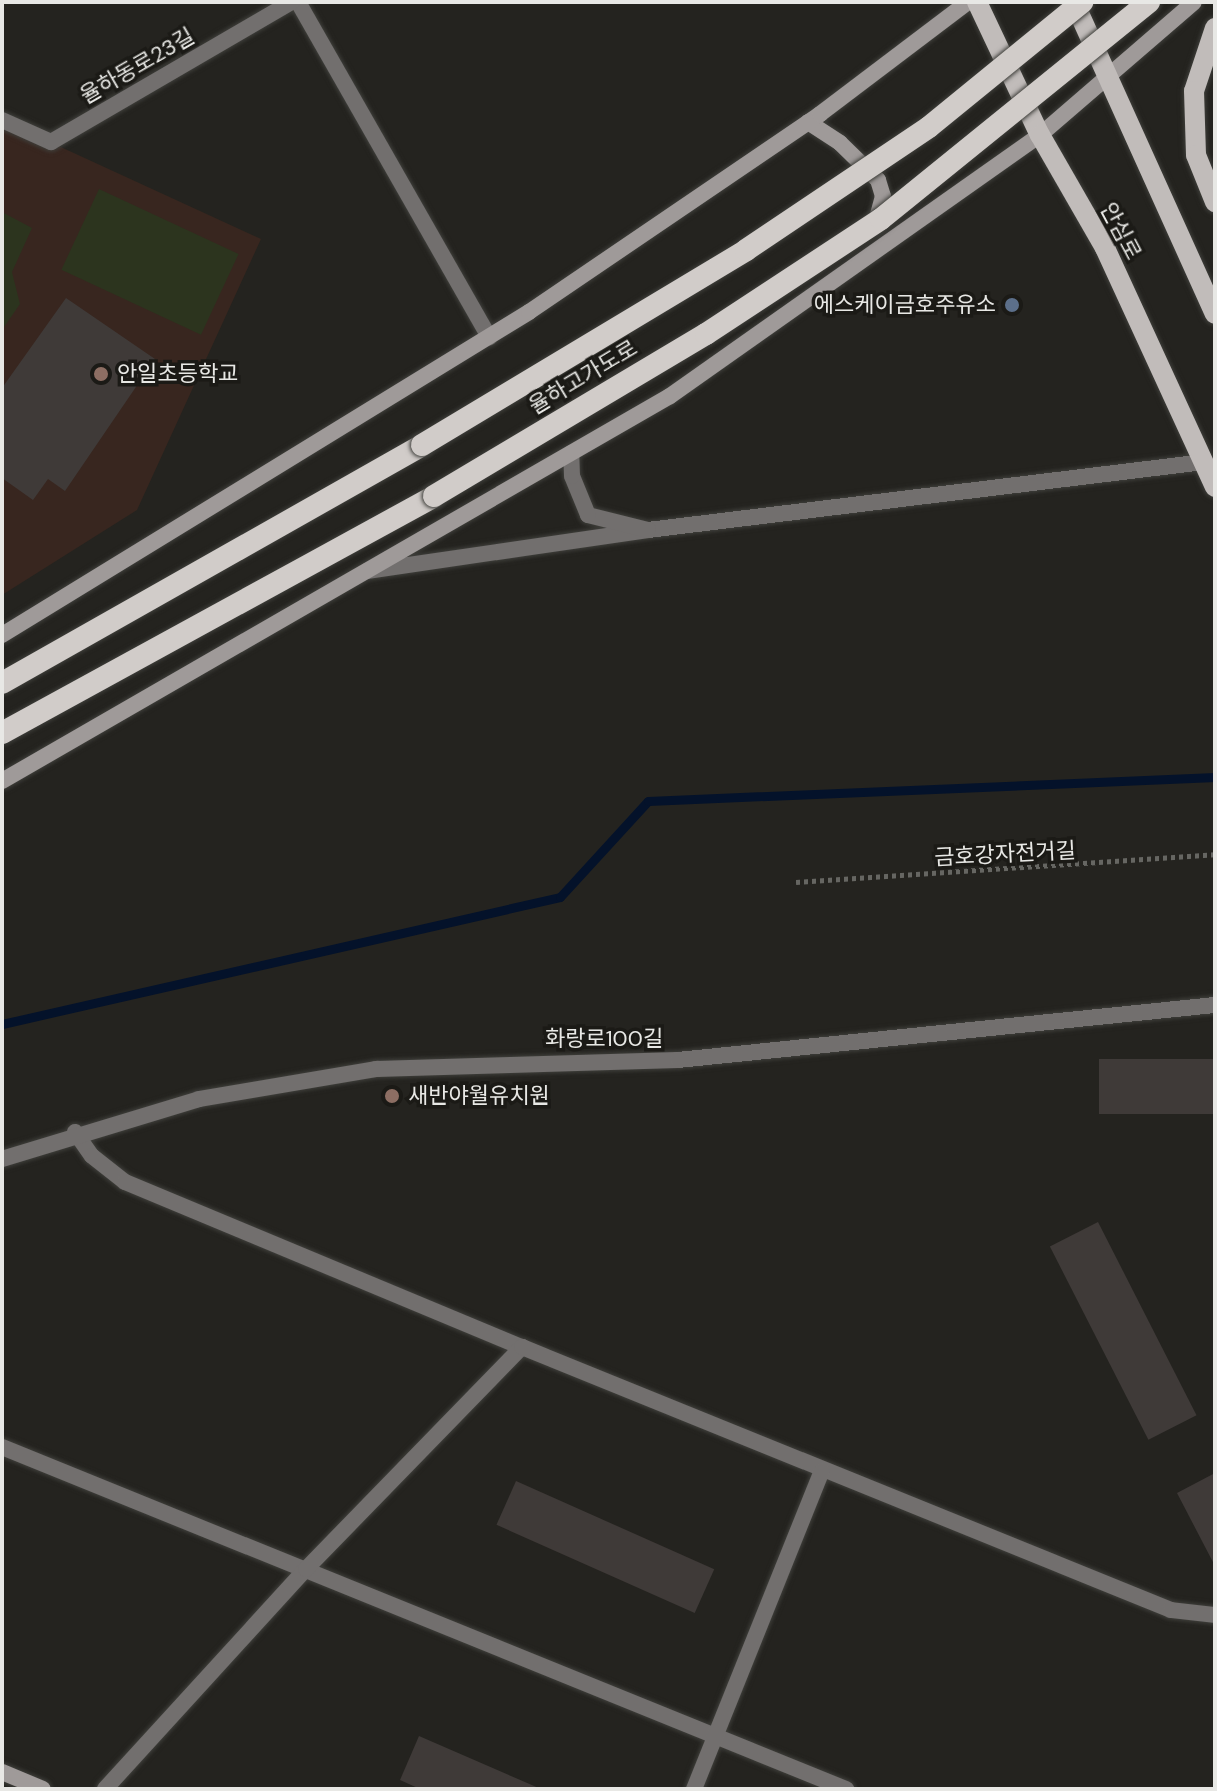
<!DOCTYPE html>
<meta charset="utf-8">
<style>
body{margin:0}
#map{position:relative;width:1217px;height:1791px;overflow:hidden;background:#24231f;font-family:"DM Sans","Noto Sans KR",sans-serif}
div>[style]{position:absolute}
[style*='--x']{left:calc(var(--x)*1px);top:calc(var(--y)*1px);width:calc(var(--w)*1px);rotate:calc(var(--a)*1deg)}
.education>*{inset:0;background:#38261f}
.green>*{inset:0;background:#2c341e;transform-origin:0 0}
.stream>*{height:9px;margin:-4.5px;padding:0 4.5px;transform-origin:4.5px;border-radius:4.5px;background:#04122a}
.building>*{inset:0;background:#3f3a38;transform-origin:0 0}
.path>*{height:5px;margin-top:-2.5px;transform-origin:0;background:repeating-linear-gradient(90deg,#666662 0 4px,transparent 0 8px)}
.roads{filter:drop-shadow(0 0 2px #3f3f3b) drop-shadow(0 0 2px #3f3f3b)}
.minor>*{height:16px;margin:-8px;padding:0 8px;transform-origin:8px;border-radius:8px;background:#726f6e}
.tertiary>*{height:16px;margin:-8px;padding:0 8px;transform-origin:8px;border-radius:8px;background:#726f6e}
.secondary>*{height:16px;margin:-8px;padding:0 8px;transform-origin:8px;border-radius:8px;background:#9f9a99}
.primary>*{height:20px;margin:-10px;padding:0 10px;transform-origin:10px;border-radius:10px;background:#c1bcba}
.trunk>*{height:22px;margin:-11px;padding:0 11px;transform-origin:11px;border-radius:11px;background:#d1ccc9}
.bridges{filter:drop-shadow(0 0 2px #3f3f3b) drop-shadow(0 0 2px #3f3f3b)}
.trunk-bridge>*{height:22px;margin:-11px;padding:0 11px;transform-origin:11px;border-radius:11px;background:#d1ccc9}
.dots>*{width:22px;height:22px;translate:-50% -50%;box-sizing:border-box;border:4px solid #1b1a16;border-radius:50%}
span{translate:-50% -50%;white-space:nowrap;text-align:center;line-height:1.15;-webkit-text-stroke:7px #1b1a16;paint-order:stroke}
.street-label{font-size:22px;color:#e8e8e5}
.poi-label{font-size:22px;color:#e8e8e5}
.right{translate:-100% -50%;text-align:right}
.left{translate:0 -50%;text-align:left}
.frame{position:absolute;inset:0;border:4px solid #e8e8e5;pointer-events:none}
</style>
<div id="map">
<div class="education">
<i style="clip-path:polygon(2px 120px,261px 239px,137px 510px,2px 595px)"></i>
</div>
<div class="green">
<i style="left:99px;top:189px;width:154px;height:89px;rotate:25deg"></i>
<i style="clip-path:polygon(2px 212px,32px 228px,12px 272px,20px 304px,2px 330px)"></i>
</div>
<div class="stream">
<i style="--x:2;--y:1024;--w:572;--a:-12.82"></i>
<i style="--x:560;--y:897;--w:130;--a:-47.5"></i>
<i style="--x:648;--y:801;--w:568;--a:-2.42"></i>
</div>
<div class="building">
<i style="clip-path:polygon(66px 298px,155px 359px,65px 491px,48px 479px,33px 500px,2px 478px,2px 388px)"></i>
<i style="left:1215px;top:1059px;width:55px;height:116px;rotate:90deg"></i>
<i style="left:1098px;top:1222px;width:217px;height:54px;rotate:63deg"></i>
<i style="clip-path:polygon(1215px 1473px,1215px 1566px,1177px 1493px)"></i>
<i style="left:516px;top:1481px;width:217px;height:48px;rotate:24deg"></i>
<i style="clip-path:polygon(419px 1736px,541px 1789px,420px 1789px,400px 1780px)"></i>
</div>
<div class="path">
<i style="--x:796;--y:882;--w:420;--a:-3.8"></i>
</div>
<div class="roads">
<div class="minor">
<i style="--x:298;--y:2;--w:386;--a:60.3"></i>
<i style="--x:648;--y:530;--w:560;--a:-6.97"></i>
<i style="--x:367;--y:571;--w:284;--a:-8.3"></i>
<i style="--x:648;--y:530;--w:62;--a:-166"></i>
<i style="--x:588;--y:515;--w:42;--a:-112.3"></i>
<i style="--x:572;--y:476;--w:23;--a:-92"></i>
<i style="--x:75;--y:1132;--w:29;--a:55"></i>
<i style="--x:92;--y:1156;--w:42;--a:38.2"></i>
<i style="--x:125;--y:1182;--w:430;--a:22.6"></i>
<i style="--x:2;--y:1159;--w:206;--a:-16.9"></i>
<i style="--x:199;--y:1099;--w:180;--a:-9.6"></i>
<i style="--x:376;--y:1069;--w:302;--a:-1.7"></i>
<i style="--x:678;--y:1060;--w:540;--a:-5.85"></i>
<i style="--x:2;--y:1447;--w:911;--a:22.06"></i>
<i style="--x:105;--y:1789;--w:298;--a:-47.6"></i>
<i style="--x:306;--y:1569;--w:310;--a:-45.8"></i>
<i style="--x:522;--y:1347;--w:700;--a:22.06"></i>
<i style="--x:1171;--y:1610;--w:44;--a:6.5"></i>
<i style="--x:694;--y:1789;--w:343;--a:-68.1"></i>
</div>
<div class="tertiary">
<i style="--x:2;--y:120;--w:54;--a:24.2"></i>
<i style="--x:51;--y:142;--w:279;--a:-30.2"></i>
</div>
<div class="secondary">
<i style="--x:808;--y:122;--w:38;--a:33"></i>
<i style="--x:840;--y:143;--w:53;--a:44.2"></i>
<i style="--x:878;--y:180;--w:17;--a:73"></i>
<i style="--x:883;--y:196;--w:31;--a:105"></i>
<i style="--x:2;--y:635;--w:618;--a:-31.5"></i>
<i style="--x:529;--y:312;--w:352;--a:-34.2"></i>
<i style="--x:820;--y:114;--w:186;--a:-37.1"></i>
<i style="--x:2;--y:781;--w:771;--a:-29.96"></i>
<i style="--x:670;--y:396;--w:453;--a:-35.2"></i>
<i style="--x:1040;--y:135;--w:203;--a:-40.8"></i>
<i style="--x:2;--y:1772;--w:44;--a:22.5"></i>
</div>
<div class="primary">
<i style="--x:977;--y:2;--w:147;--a:64.7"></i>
<i style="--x:1040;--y:135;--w:130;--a:60.1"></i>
<i style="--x:1105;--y:248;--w:263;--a:65.3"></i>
<i style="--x:1074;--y:2;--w:342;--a:65.7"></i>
<i style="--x:1215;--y:28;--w:66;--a:108.4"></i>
<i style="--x:1194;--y:91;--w:64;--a:88.2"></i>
<i style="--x:1196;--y:155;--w:51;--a:68"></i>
</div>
<div class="trunk">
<i style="--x:2;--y:683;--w:483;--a:-29.5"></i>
<i style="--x:2;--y:733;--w:493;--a:-28.7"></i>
</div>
</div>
<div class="bridges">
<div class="trunk-bridge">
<i style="--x:422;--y:445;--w:378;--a:-31"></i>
<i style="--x:746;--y:250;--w:220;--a:-33.9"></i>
<i style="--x:929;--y:127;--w:198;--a:-39.2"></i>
<i style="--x:434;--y:496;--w:317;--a:-30.8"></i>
<i style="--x:706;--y:334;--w:209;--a:-33.3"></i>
<i style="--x:881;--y:219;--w:345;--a:-39"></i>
</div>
</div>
<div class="dots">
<i style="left:1012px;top:305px;background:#5c6f8a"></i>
<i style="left:101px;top:374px;background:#8d6e63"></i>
<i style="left:392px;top:1096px;background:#8d6e63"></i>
</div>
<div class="street-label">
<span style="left:137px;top:66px;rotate:-30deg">율하동로23길</span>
<span style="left:1121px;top:231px;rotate:62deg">안심로</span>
<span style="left:583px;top:377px;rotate:-31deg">율하고가도로</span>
<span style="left:1005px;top:854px;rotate:-3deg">금호강자전거길</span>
<span style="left:604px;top:1039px">화랑로100길</span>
</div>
<div class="poi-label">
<span class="right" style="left:996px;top:305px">에스케이금호주유소</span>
<span class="left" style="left:117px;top:374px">안일초등학교</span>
<span class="left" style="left:408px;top:1096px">새반야월유치원</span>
</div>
<div class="frame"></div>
</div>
